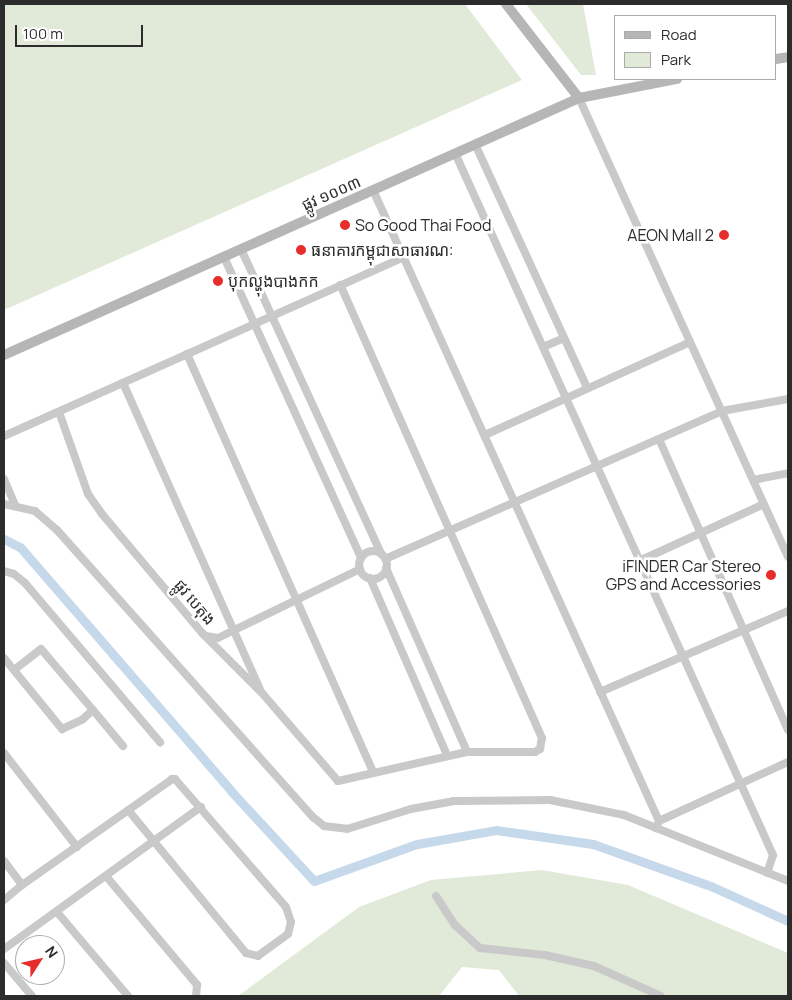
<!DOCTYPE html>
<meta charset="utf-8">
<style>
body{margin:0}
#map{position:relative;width:792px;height:1000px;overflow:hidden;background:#fff;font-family:Manrope,"Noto Sans Khmer",sans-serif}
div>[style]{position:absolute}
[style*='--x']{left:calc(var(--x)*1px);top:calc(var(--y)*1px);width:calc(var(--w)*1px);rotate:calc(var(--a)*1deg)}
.green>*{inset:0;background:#e1ead9}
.canal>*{height:9px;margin:-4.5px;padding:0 4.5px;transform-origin:4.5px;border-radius:4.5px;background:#c5d9eb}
.street>*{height:8px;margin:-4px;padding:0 4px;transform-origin:4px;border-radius:4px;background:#c9c9c9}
.street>.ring{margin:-4px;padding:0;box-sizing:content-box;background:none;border:8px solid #c9c9c9;border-radius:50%}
.secondary>*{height:10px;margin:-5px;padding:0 5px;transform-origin:5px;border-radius:5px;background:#b6b6b6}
.dots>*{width:14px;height:14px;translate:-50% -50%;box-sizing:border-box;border:2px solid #fff;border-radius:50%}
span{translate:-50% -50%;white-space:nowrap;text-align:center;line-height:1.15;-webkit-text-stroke:5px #fff;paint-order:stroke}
.street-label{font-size:16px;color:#2c2c2c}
.poi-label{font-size:16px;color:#2c2c2c}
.left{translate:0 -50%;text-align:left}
.right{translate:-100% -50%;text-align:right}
.frame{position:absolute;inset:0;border:5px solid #2c2c2c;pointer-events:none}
.legend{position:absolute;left:614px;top:15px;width:162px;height:65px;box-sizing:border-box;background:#fff;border:1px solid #ababab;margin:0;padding:6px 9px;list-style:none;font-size:15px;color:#2c2c2c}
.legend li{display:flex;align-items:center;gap:10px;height:25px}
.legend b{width:25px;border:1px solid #ababab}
.north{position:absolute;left:15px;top:935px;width:50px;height:50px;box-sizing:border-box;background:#fff;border:1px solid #ababab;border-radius:50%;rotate:55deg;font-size:14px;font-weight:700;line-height:20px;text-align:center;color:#2c2c2c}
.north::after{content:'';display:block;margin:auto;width:18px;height:22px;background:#e72d2b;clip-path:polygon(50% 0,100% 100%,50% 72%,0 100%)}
.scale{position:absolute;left:15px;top:25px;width:128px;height:22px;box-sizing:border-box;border:2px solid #2c2c2c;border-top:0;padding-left:6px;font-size:15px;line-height:18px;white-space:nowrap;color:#2c2c2c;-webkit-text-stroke:4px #fff;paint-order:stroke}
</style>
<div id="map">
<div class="green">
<i style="clip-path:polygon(4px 4px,465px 4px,522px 80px,4px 310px)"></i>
<i style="clip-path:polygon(526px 4px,583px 4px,596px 75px,581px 75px)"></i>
<i style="clip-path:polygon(542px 870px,628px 885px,788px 953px,788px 996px,519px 996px,499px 970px,462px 967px,439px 996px,238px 996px,359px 907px,431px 880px)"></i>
</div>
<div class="canal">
<i style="--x:4;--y:539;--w:18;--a:27"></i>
<i style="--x:20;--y:547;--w:323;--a:49.1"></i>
<i style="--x:231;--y:791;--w:122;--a:47.3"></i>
<i style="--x:314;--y:881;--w:109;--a:-19.8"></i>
<i style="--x:417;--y:844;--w:80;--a:-10"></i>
<i style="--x:496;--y:830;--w:98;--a:8.2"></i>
<i style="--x:593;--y:844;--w:127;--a:19.7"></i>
<i style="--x:713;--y:887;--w:82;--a:24.4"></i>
</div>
<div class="street">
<i style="--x:579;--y:98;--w:504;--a:65.52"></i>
<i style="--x:475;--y:144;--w:268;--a:65.3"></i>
<i style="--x:455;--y:153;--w:771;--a:65.63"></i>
<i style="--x:773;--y:855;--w:19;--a:108"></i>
<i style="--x:373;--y:190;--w:693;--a:65.62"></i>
<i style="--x:659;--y:821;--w:8;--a:113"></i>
<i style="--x:241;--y:249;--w:336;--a:65.3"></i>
<i style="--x:224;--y:257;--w:331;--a:65.5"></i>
<i style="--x:543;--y:347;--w:23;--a:-23"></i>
<i style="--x:187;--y:354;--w:458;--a:66"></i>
<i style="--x:123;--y:383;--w:335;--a:65.9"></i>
<i style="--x:59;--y:412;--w:87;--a:70.5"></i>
<i style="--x:88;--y:494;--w:24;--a:55"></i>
<i style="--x:102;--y:514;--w:157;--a:49.9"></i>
<i style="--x:203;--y:634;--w:83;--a:45"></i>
<i style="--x:262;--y:693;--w:116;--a:49.2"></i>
<i style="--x:338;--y:781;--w:132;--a:-12.7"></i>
<i style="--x:467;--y:752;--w:68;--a:0"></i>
<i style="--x:535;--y:752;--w:6;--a:-31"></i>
<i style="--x:540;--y:749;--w:11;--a:-80"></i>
<i style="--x:542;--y:738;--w:496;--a:-114"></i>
<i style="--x:485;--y:435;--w:225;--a:-24.4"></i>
<i style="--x:4;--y:436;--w:438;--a:-24.1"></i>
<i style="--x:659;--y:439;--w:318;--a:66.1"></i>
<i style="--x:4;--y:479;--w:28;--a:67"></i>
<i style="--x:753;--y:480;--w:36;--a:-11"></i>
<i style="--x:4;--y:504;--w:32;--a:13"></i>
<i style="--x:35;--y:511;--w:29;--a:41"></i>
<i style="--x:57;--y:530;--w:385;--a:48.3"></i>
<i style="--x:313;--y:817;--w:14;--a:39"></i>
<i style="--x:324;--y:826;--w:23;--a:7"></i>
<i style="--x:347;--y:829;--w:67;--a:-17.4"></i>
<i style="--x:411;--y:809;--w:44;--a:-10.5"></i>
<i style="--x:454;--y:801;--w:96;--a:-0.6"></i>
<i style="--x:550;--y:800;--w:76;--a:11.5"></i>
<i style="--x:624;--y:815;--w:177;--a:21.9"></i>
<i class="ring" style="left:359px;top:551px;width:20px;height:20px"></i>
<i style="--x:385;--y:559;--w:368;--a:-23.7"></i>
<i style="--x:722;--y:411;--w:67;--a:-10.3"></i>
<i style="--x:639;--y:561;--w:137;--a:-24.5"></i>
<i style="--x:386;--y:568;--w:201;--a:66.2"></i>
<i style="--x:4;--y:571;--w:10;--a:17"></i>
<i style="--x:14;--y:574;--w:14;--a:39"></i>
<i style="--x:25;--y:583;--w:209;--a:49.7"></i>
<i style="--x:370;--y:578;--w:193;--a:66.5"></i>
<i style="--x:206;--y:636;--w:12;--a:9"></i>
<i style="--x:218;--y:638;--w:158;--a:-25.9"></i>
<i style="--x:4;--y:658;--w:92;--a:50.8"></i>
<i style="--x:62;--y:729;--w:23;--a:-25"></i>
<i style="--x:83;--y:719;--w:13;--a:-42"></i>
<i style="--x:93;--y:710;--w:80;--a:-130.4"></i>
<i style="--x:41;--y:649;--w:34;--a:142"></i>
<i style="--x:600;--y:692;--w:205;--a:-23.3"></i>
<i style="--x:93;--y:710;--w:47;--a:50.2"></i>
<i style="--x:4;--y:753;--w:119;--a:52.2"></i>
<i style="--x:659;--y:821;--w:142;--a:-24.6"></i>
<i style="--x:4;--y:861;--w:30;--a:53"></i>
<i style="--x:106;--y:876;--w:142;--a:50.1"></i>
<i style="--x:197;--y:985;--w:11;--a:95"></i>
<i style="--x:436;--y:896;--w:35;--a:57"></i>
<i style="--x:455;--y:925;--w:34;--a:43"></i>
<i style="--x:480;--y:948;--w:65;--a:6.1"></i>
<i style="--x:545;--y:955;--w:50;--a:12.7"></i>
<i style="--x:594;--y:966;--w:73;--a:24.1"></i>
<i style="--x:4;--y:900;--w:23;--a:-40"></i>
<i style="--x:22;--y:885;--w:184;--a:-35.2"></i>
<i style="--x:172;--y:779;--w:3;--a:0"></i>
<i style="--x:175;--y:779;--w:169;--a:49.1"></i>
<i style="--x:286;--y:907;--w:16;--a:72"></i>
<i style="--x:291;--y:922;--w:12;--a:104"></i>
<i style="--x:288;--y:934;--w:37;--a:144"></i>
<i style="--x:258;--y:956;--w:12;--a:-166"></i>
<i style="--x:246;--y:953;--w:185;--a:-129.5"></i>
<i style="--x:57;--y:912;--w:110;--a:49.8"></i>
<i style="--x:4;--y:949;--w:243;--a:-35.8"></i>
<i style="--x:4;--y:963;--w:43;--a:49.7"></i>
</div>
<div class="secondary">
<i style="--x:506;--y:4;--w:119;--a:52.2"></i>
<i style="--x:776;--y:59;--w:12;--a:-9"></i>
<i style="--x:4;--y:355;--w:630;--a:-24.08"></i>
<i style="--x:579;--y:98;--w:100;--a:-11"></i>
</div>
<div class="dots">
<i style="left:345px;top:225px;background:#e72d2b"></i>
<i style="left:724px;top:235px;background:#e72d2b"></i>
<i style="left:301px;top:250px;background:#e72d2b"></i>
<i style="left:218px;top:281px;background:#e72d2b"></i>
<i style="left:771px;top:575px;background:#e72d2b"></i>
</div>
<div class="street-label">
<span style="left:331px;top:193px;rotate:-24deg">ផ្លូវ ១០០៣</span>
<span style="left:195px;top:602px;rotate:50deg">ផ្លូវ បេតុង</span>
</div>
<div class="poi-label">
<span class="left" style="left:355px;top:225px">So Good Thai Food</span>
<span class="right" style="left:714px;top:235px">AEON Mall 2</span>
<span class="left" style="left:311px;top:250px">ធនាគារកម្ពុជាសាធារណៈ</span>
<span class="left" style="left:228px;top:281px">បុកល្ហុងបាងកក</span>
<span class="right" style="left:761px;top:575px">iFINDER Car Stereo<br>GPS and Accessories</span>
</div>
<div class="frame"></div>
<ul class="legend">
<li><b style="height:6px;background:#b6b6b6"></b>Road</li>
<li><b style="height:14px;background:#e1ead9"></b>Park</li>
</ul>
<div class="north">N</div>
<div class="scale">100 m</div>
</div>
